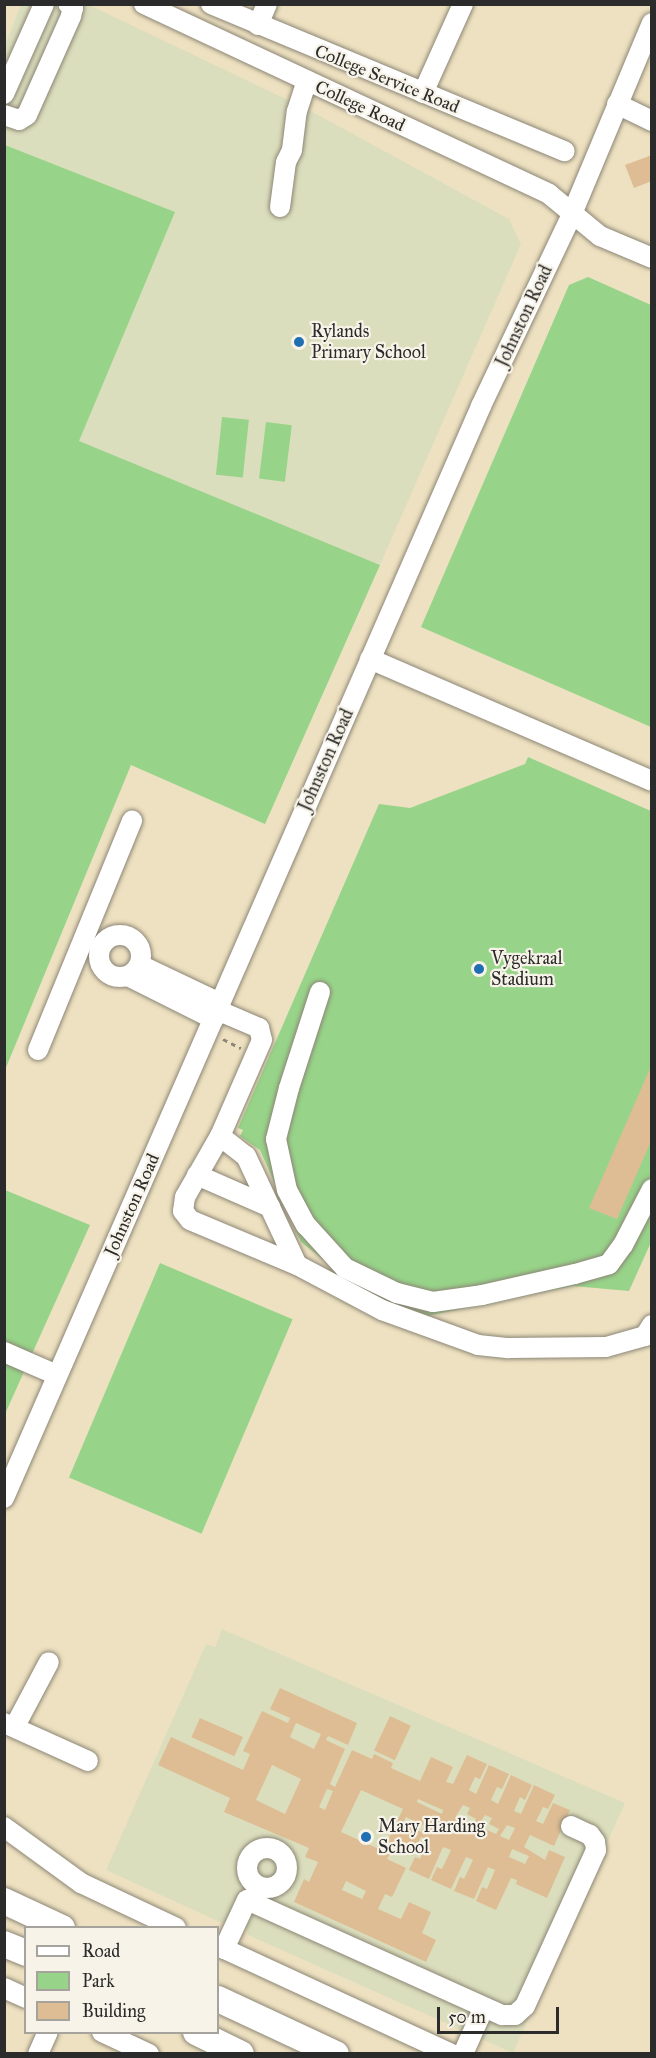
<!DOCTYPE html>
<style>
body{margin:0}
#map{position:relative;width:656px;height:2058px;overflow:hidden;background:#eee1c1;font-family:"IM FELL Great Primer",serif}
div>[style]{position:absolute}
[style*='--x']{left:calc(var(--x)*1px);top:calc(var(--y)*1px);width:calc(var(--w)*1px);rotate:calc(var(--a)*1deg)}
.built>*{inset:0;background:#dbdebd}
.green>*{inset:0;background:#97d489;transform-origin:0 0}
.building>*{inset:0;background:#debd94;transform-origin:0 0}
.path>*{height:3px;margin-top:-1.5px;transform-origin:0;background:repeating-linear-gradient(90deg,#8c8676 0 4.5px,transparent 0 9px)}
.roads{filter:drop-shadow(0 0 2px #8c8676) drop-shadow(0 0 2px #8c8676)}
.minor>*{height:20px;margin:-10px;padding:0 10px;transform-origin:10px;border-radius:10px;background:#fff}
.minor>.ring{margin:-10px;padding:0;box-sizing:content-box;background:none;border:20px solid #fff;border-radius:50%}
.major>*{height:26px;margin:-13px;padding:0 13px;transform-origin:13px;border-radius:13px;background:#fff}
.dots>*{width:16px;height:16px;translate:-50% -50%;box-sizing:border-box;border:3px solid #f7f3e8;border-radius:50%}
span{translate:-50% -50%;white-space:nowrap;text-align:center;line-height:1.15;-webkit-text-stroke:4.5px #f7f3e8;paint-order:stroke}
.street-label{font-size:18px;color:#2b2b2b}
.poi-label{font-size:18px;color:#2b2b2b}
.left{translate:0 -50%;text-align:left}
.frame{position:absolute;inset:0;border:6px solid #2b2b2b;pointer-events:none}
.legend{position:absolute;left:24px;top:1926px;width:195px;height:108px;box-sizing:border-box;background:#f7f3e8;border:2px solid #a5a39c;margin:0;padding:8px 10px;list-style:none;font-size:18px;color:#2b2b2b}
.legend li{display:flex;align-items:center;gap:12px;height:30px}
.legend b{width:30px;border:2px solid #a5a39c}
.scale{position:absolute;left:437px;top:2007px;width:122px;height:27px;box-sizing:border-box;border:3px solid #2b2b2b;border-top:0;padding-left:8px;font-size:18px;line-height:21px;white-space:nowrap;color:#2b2b2b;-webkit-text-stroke:4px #f7f3e8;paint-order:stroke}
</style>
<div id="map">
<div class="built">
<i style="clip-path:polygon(21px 5px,89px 5px,311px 111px,509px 219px,521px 244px,380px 565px,78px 441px,175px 212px,5px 145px,4px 47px)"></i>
<i style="clip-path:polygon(222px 1629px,625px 1803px,513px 2053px,248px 1935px,247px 1928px,228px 1919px,222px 1923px,106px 1870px,206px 1644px,215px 1647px)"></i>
</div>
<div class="green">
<i style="clip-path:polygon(5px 145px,175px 212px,79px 441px,380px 565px,265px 824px,131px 765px,5px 1070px)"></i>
<i style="clip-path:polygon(588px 277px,651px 305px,651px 727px,421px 627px,569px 285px)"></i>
<i style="left:222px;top:417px;width:27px;height:58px;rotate:6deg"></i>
<i style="left:266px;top:422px;width:26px;height:57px;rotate:7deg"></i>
<i style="clip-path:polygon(528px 757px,651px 811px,652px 1240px,629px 1291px,573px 1286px,422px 1317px,349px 1280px,301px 1242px,260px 1150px,240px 1136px,243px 1130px,238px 1128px,379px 804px,410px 808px,525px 764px)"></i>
<i style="clip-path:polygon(5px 1190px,90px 1225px,5px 1414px)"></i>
<i style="left:160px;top:1263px;width:144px;height:233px;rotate:23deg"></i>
</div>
<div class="building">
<i style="clip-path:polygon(652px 155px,652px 181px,634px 188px,625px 165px)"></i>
<i style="clip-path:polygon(652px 1064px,652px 1139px,617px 1219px,589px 1208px)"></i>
<i style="clip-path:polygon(evenodd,280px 1688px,357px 1723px,348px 1745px,328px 1736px,326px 1740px,345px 1749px,330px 1784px,335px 1787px,352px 1750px,372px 1759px,374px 1754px,393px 1763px,391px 1768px,420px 1781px,431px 1757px,453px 1767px,446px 1782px,453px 1784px,467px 1755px,487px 1764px,480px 1779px,475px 1777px,469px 1790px,476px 1794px,489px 1765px,509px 1774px,502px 1789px,497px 1787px,491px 1800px,498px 1804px,511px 1775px,532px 1785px,525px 1800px,520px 1797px,514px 1811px,521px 1814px,534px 1785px,555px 1795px,548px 1809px,543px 1807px,536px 1821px,543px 1824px,553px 1803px,570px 1810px,554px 1846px,530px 1835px,524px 1847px,545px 1860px,549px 1850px,565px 1857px,547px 1898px,516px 1884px,517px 1880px,511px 1878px,496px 1910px,476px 1901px,482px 1887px,487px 1889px,495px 1870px,488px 1867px,474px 1899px,454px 1891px,460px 1877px,464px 1879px,473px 1860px,466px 1857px,451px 1889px,431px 1880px,437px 1867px,442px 1869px,451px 1850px,443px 1847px,429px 1879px,409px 1870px,415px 1857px,420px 1859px,428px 1840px,421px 1837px,412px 1856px,386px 1844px,403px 1809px,361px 1790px,341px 1832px,390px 1854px,387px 1859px,406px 1868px,392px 1897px,385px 1894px,378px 1909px,401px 1919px,409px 1902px,431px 1912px,422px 1933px,436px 1940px,426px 1962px,294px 1902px,304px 1879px,309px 1882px,318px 1862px,305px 1857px,309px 1848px,224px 1812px,230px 1798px,158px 1765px,171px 1737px,243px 1770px,250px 1754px,243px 1751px,262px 1711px,288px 1723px,290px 1718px,270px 1709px,280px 1688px,296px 1723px,321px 1734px,314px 1749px,290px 1737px,296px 1723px,280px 1688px,272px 1765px,301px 1779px,285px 1814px,256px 1800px,272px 1765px,280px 1688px,327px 1789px,333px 1791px,325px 1810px,319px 1807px,327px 1789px,280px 1688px,418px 1799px,443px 1810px,442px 1814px,417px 1802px,418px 1799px,280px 1688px,463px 1805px,470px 1808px,467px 1814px,476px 1819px,474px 1824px,456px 1816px,463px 1805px,280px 1688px,485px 1815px,492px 1818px,489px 1824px,499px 1829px,496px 1834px,478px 1826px,485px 1815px,280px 1688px,406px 1817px,424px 1826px,421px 1832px,403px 1823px,406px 1817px,280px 1688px,507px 1825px,515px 1828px,509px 1840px,500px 1836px,507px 1825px,280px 1688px,512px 1849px,529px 1856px,525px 1864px,509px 1857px,512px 1849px,280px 1688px,346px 1881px,366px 1891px,362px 1899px,342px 1890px,346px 1881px)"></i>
<i style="left:390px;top:1716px;width:23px;height:38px;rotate:25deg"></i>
<i style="left:200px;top:1718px;width:47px;height:21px;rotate:24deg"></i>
</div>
<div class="path">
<i style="--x:223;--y:1039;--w:20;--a:27"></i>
</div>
<div class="roads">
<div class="minor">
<i style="--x:144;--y:4;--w:447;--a:25.1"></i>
<i style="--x:549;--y:194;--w:66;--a:39.5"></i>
<i style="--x:600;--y:236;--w:56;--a:22.9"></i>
<i style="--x:211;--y:4;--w:383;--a:22.6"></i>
<i style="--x:258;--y:25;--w:23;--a:-67"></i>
<i style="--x:423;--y:93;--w:98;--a:-65.8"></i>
<i style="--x:4;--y:94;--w:98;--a:-66"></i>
<i style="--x:617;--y:104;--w:39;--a:26"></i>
<i style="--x:4;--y:115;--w:16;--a:18"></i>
<i style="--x:19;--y:120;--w:9;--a:-32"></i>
<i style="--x:27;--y:115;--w:108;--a:-66"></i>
<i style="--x:71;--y:16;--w:8;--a:-76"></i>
<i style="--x:73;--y:8;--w:6;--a:-141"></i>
<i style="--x:280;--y:207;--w:45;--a:-82.4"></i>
<i style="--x:286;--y:162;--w:13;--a:-63"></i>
<i style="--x:292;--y:150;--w:39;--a:-83"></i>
<i style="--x:297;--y:111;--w:32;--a:-72"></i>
<i style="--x:370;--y:659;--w:307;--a:23.4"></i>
<i class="ring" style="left:99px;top:935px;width:22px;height:22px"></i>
<i style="--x:140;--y:965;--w:89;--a:25.4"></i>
<i style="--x:128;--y:976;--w:96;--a:26.6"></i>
<i style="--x:320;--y:992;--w:101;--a:107.9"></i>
<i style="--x:289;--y:1088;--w:53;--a:104.3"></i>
<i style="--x:276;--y:1139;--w:52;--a:77.8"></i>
<i style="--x:287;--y:1190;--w:40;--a:62"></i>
<i style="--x:306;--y:1225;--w:58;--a:47.8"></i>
<i style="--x:345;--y:1268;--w:58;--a:25.7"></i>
<i style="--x:397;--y:1293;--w:37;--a:14"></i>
<i style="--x:433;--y:1302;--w:49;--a:-8.1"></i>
<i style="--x:482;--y:1295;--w:95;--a:-12.7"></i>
<i style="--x:575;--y:1274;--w:35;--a:-16"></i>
<i style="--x:609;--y:1264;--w:24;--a:-54"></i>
<i style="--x:623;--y:1245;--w:63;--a:-62.6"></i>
<i style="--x:217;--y:1010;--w:46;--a:23.2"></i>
<i style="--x:259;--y:1028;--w:12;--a:76"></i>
<i style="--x:262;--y:1040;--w:105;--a:113.6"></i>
<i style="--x:220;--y:1136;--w:70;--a:119.8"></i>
<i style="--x:185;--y:1197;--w:14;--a:98"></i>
<i style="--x:183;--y:1211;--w:11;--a:52"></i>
<i style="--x:190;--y:1220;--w:116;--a:22.8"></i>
<i style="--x:297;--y:1265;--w:96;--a:27.9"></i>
<i style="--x:382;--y:1310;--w:102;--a:20"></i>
<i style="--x:478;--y:1345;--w:31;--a:6"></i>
<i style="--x:509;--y:1348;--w:97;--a:-0.6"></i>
<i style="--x:606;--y:1347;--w:41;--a:-15.8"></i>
<i style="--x:645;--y:1336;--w:13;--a:-58"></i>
<i style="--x:38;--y:1050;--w:248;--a:-67.7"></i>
<i style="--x:220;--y:1136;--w:33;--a:38"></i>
<i style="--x:246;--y:1156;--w:120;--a:64.9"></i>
<i style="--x:197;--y:1175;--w:80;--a:23.7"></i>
<i style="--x:4;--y:1352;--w:58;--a:23.5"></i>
<i style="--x:4;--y:1498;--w:1192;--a:-66.4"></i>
<i style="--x:481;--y:406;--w:212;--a:-64.6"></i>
<i style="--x:572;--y:214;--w:207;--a:-67.3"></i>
<i style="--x:4;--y:1723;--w:92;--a:24.3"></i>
<i style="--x:15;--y:1726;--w:72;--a:-62"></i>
<i style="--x:4;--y:1827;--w:95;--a:36"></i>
<i style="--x:81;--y:1883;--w:105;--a:25.3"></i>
<i class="ring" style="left:247px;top:1848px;width:20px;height:20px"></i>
<i style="--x:218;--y:1946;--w:258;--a:24.8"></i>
<i style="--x:224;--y:1949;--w:54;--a:-64.9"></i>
<i style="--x:247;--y:1900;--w:280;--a:24.3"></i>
<i style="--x:502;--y:2015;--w:13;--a:0"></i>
<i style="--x:515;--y:2015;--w:13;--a:-42"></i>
<i style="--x:525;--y:2006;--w:171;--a:-65.5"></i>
<i style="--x:596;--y:1850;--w:8;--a:-97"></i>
<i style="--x:595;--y:1842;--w:9;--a:-126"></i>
<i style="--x:590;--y:1835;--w:21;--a:-155"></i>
<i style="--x:4;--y:1988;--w:24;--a:24"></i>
<i style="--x:102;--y:2032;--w:52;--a:25.1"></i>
<i style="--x:38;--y:2054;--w:24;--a:-66"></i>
<i style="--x:463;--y:2054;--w:51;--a:-65.9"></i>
</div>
<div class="major">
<i style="--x:4;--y:1901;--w:64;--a:25"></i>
<i style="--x:4;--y:1944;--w:24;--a:22"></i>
<i style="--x:218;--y:1999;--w:130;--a:25"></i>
<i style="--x:196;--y:2032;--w:50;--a:26.1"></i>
</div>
</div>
<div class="dots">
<i style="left:299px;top:342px;background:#1f6fb2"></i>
<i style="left:479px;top:969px;background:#1f6fb2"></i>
<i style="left:366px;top:1837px;background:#1f6fb2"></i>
</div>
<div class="street-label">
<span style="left:387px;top:79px;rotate:22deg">College Service Road</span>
<span style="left:360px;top:106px;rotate:25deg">College Road</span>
<span style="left:524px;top:316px;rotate:-65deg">Johnston Road</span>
<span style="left:326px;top:760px;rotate:-66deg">Johnston Road</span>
<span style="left:132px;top:1205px;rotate:-66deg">Johnston Road</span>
</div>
<div class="poi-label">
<span class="left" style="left:311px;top:342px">Rylands<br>Primary School</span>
<span class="left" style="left:491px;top:969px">Vygekraal<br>Stadium</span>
<span class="left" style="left:378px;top:1837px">Mary Harding<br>School</span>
</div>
<div class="frame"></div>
<ul class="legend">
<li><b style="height:8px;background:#fff"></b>Road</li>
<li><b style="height:16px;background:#97d489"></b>Park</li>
<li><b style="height:16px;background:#debd94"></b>Building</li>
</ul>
<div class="scale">50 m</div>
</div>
